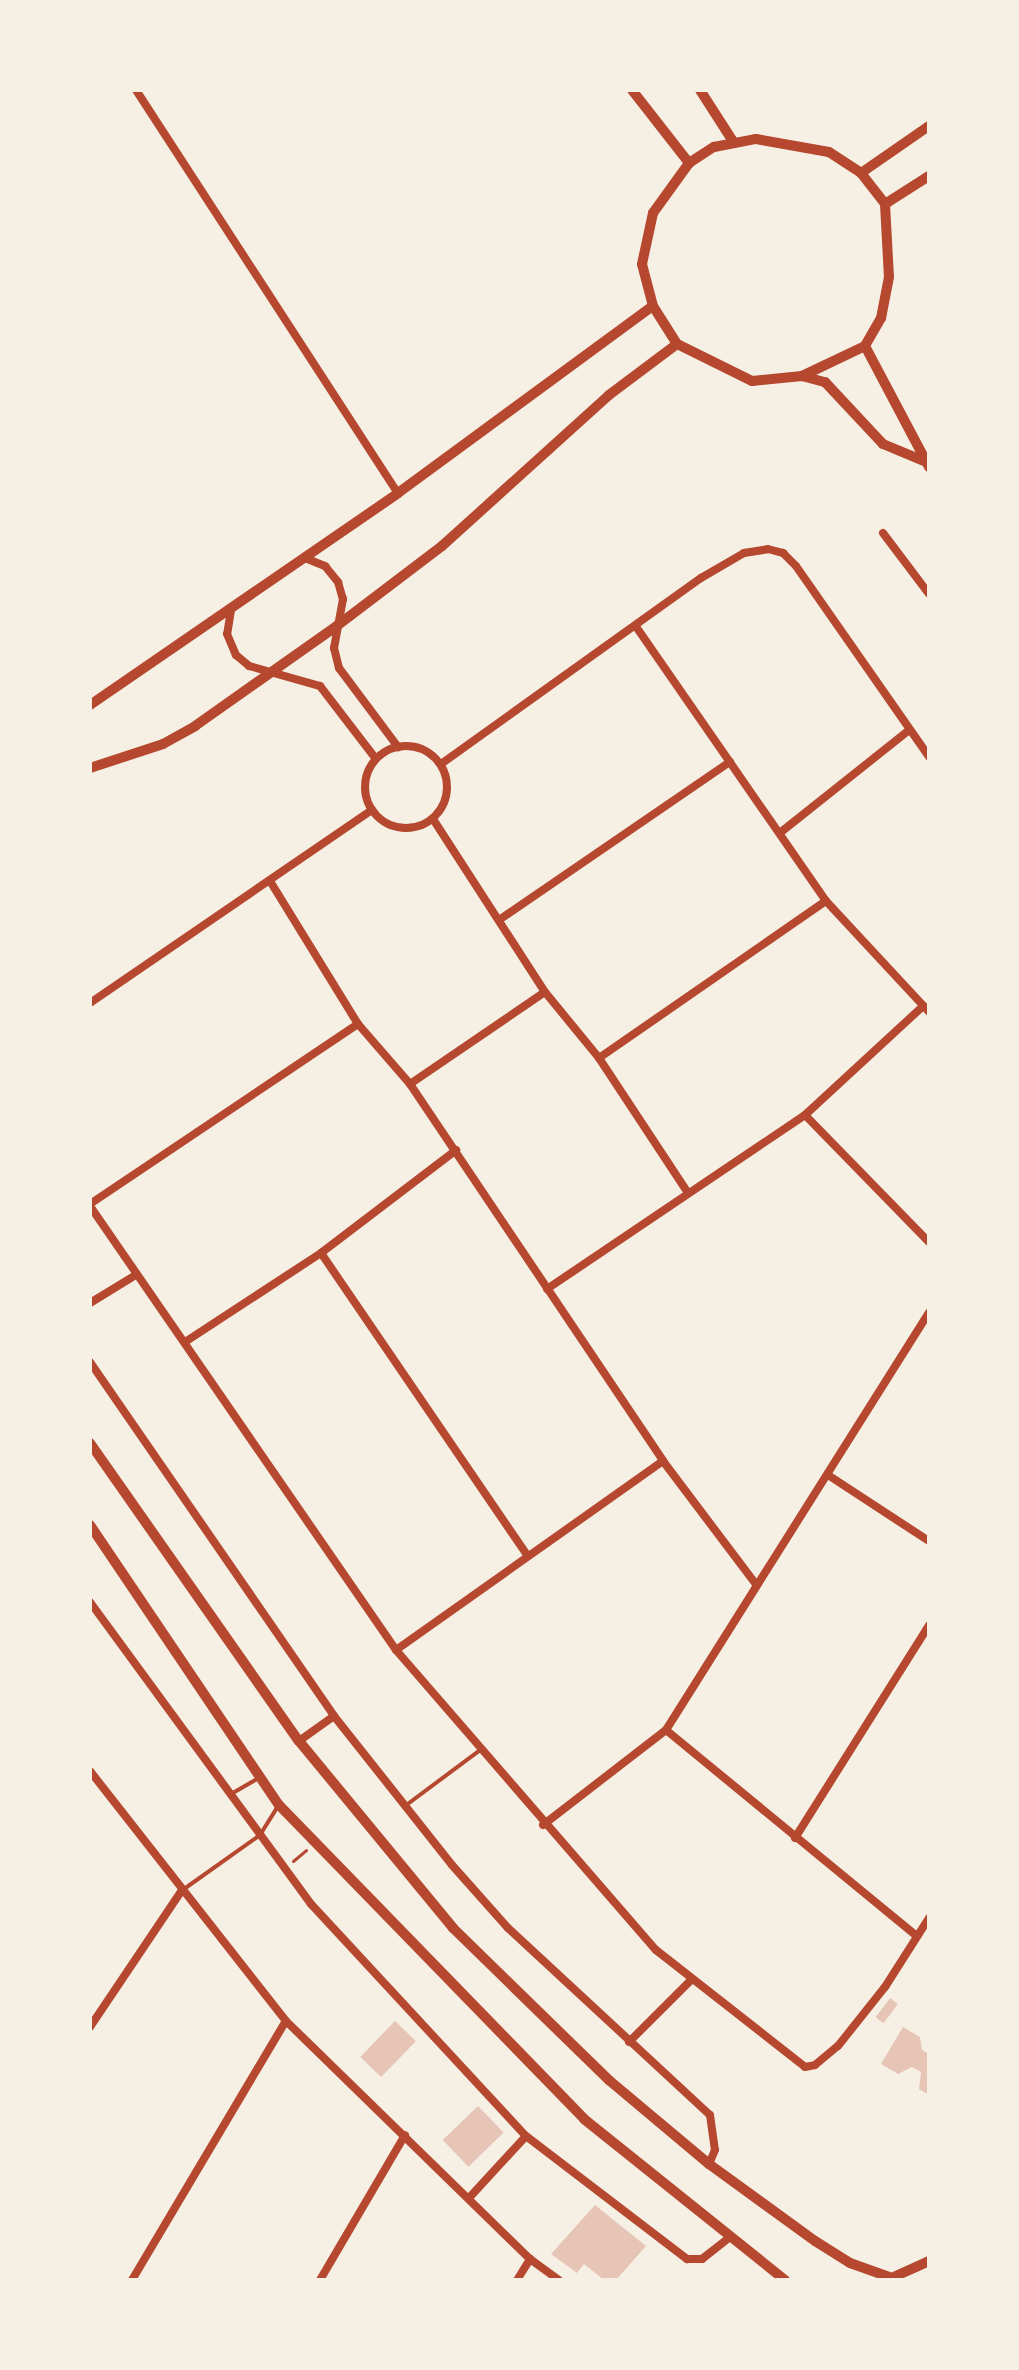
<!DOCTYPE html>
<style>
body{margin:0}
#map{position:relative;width:1019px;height:2370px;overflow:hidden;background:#f6efe4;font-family:"PT Sans Narrow",sans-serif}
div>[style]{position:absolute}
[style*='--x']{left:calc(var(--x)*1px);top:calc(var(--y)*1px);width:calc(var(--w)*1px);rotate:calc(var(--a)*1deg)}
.building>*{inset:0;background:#e6c5b7;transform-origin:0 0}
.path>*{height:3px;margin:-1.5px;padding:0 1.5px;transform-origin:1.5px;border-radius:1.5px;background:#b5482f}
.service>*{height:4px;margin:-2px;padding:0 2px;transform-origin:2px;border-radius:2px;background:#b5482f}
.minor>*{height:8px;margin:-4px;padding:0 4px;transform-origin:4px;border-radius:4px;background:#b5482f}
.minor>.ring{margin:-4px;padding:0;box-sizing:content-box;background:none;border:8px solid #b5482f;border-radius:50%}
.tertiary>*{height:10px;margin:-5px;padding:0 5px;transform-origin:5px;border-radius:5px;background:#b5482f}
span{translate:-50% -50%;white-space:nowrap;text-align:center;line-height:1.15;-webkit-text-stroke:8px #f6efe4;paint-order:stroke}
.frame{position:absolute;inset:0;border:92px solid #f6efe4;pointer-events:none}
</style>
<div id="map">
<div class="building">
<i style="left:890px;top:1998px;width:10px;height:24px;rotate:37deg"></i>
<i style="left:395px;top:2021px;width:29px;height:50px;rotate:44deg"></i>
<i style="clip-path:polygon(903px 2027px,920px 2037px,922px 2050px,929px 2054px,929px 2095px,919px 2089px,921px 2072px,912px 2067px,898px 2074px,881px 2064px)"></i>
<i style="left:478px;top:2106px;width:37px;height:49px;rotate:46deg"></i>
<i style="clip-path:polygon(595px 2205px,646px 2246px,616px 2280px,604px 2280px,584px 2264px,577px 2273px,551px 2254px)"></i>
</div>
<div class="path">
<i style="--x:293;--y:1861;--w:17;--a:-40"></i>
</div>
<div class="service">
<i style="--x:231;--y:1794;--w:34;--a:-30"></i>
<i style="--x:405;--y:1806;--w:94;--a:-36.7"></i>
<i style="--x:184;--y:1889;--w:93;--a:-35.4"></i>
<i style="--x:260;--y:1835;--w:34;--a:-58"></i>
</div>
<div class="minor">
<i style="--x:136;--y:90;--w:481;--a:57"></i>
<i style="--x:883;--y:533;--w:76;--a:53"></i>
<i style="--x:305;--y:558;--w:22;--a:22"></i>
<i style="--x:325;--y:566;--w:21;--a:51"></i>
<i style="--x:338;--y:582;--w:18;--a:74"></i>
<i style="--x:343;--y:599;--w:50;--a:100.4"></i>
<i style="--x:334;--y:648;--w:21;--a:76"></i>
<i style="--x:339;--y:668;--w:99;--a:53.2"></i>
<i style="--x:231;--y:610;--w:24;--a:99"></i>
<i style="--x:227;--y:634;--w:23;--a:67"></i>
<i style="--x:236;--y:655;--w:17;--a:40"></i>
<i style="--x:249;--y:666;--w:74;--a:15.7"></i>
<i style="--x:320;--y:686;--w:92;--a:52.5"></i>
<i style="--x:637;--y:628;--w:332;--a:55.3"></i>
<i style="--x:826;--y:901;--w:151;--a:47.1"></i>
<i class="ring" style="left:365px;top:746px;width:74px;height:74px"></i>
<i style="--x:441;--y:764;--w:320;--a:-35.6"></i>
<i style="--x:701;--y:578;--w:50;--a:-30.2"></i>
<i style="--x:744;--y:553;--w:24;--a:-9"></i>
<i style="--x:768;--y:549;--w:16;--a:15"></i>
<i style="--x:783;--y:553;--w:18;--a:45"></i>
<i style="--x:796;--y:566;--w:233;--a:55.1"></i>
<i style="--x:433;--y:819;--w:206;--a:57.1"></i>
<i style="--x:545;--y:992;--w:85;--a:50.7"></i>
<i style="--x:599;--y:1058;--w:162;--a:56.6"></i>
<i style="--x:781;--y:832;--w:162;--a:-38.5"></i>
<i style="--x:270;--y:881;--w:168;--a:58.4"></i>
<i style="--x:358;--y:1024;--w:79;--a:49.1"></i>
<i style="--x:410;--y:1084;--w:454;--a:56.1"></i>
<i style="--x:663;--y:1461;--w:153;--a:53"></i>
<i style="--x:499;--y:920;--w:280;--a:-34.4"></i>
<i style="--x:90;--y:1003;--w:342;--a:-34.4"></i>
<i style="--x:599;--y:1058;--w:276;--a:-34.7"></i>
<i style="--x:410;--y:1084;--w:163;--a:-34.3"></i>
<i style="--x:805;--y:1115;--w:177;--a:45.7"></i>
<i style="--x:90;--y:1204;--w:323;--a:-33.9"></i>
<i style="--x:90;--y:1206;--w:539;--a:55.43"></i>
<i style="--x:396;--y:1650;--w:397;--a:49.1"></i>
<i style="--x:656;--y:1950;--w:189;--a:38.1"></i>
<i style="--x:805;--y:2067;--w:10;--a:-11"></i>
<i style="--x:815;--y:2065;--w:30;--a:-40"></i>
<i style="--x:838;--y:2046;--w:75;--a:-51.5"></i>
<i style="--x:885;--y:1987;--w:82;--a:-57.5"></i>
<i style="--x:321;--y:1253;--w:366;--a:55.7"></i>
<i style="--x:547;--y:1289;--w:311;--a:-34"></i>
<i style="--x:805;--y:1115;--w:161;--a:-42.7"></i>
<i style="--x:90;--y:1303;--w:52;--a:-31.5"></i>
<i style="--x:185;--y:1342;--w:163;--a:-33.2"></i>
<i style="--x:321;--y:1253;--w:170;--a:-37.3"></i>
<i style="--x:90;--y:1362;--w:430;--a:55.4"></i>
<i style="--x:334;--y:1716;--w:190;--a:51.6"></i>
<i style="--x:452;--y:1865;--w:84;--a:48.4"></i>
<i style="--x:508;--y:1928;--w:275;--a:42.8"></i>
<i style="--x:710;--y:2115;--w:35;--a:82"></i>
<i style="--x:715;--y:2150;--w:15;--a:113"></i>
<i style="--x:828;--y:1475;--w:121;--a:33.2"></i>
<i style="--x:90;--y:1602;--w:374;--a:53.8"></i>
<i style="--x:311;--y:1904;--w:316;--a:47.2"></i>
<i style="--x:526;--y:2136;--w:203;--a:37.4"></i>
<i style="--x:687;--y:2259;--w:15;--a:0"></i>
<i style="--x:702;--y:2259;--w:33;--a:-38"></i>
<i style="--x:396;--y:1650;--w:327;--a:-35.3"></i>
<i style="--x:666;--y:1730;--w:325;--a:39.4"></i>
<i style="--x:299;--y:1741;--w:43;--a:-35.5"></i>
<i style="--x:90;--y:1771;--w:318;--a:51.9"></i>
<i style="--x:286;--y:2021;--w:341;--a:44.3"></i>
<i style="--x:530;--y:2259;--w:36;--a:36"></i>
<i style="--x:543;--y:1825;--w:155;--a:-37.7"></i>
<i style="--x:666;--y:1730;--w:493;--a:-57.8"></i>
<i style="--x:795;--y:1838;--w:252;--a:-57.8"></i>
<i style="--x:90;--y:2027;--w:165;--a:-56.1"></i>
<i style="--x:629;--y:2042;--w:89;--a:-45"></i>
<i style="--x:469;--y:2198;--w:84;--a:-47.4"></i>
<i style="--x:132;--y:2280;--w:301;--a:-59.3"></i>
<i style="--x:320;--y:2280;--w:168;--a:-59.6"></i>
<i style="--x:517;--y:2280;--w:25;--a:-58"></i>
</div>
<div class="tertiary">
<i style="--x:632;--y:90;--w:93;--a:52"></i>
<i style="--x:700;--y:90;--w:63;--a:57.3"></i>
<i style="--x:756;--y:139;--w:74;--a:10.1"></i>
<i style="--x:829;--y:152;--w:38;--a:33"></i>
<i style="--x:861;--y:173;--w:39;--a:52"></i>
<i style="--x:885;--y:204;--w:73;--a:86.9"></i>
<i style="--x:889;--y:277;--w:42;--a:101"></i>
<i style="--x:881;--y:318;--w:32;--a:120"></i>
<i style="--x:865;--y:346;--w:70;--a:154.5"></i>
<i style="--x:802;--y:376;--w:50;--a:174.3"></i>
<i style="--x:752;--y:381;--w:84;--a:-153.7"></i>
<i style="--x:677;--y:344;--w:45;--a:-122.3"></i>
<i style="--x:653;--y:306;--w:43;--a:-104.7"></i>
<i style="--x:642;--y:264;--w:52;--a:-77.8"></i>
<i style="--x:653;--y:213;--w:62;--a:-54.2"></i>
<i style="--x:689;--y:163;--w:30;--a:-33"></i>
<i style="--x:714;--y:147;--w:43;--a:-10.8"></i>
<i style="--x:861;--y:173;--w:83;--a:-34.7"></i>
<i style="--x:885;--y:204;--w:52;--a:-32.5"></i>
<i style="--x:865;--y:346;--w:137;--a:62.1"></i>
<i style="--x:802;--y:376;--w:24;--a:15"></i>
<i style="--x:825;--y:382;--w:85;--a:46.9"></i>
<i style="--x:883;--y:444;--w:44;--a:22.5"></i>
<i style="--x:90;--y:705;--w:374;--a:-34.5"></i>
<i style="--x:398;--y:493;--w:316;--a:-36.3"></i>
<i style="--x:90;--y:768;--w:77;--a:-18.2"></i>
<i style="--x:163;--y:744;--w:37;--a:-29"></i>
<i style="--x:195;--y:726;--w:175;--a:-35.2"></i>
<i style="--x:338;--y:625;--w:131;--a:-37.2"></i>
<i style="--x:442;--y:546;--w:225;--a:-42.1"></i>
<i style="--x:609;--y:395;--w:85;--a:-36.9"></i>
<i style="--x:90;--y:1443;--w:364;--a:55"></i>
<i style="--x:299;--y:1741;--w:242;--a:50.5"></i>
<i style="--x:453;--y:1928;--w:219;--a:44.3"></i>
<i style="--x:610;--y:2081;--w:129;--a:40"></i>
<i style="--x:709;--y:2164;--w:131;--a:36"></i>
<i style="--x:815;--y:2241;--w:41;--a:32.2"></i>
<i style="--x:850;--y:2263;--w:41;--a:19.7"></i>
<i style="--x:90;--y:1525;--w:338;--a:56"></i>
<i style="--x:279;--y:1805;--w:438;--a:45.8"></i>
<i style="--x:584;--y:2119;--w:258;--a:38.7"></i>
<i style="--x:887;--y:2280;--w:46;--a:-24.3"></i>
</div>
<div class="frame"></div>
</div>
